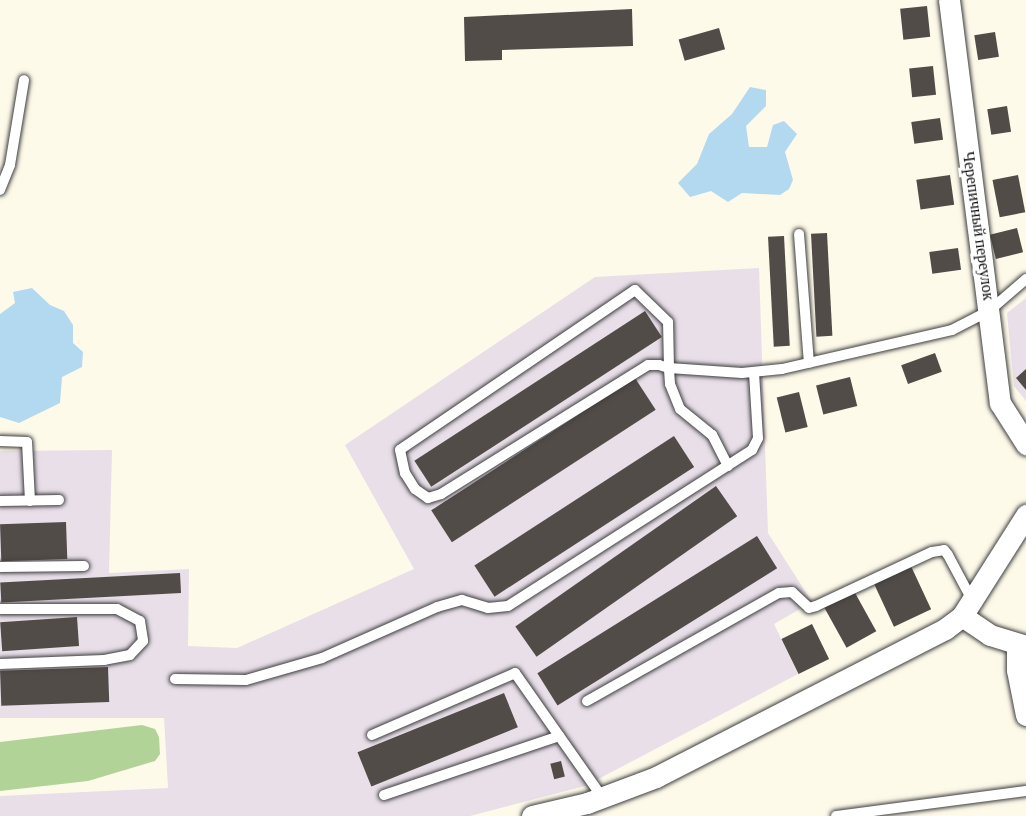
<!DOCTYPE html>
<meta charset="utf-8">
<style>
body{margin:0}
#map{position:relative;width:1026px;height:816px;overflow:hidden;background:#fdfaea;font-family:"Crimson Pro",serif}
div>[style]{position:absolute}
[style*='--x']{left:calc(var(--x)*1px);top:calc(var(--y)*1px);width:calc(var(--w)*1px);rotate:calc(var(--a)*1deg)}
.industrial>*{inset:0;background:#e8dfe9}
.forest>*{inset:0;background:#b2d398}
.water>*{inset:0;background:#b3d9f0}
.building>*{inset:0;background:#524c48;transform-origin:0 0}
.roads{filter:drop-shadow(0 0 2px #3d3d3d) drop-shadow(0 0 2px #3d3d3d)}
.service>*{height:10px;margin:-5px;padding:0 5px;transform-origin:5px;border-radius:5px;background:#fff}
.minor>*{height:21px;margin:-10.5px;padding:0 10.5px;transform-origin:10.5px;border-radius:10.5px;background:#fff}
span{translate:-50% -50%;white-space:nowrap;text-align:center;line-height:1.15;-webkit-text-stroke:6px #fff;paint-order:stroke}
.street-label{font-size:16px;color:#0a0a0a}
</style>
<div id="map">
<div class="industrial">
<i style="clip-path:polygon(759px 268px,768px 533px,812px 602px,774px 624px,798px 674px,585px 786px,470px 816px,0 816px,0 796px,168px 788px,164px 718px,0 718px,0 451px,112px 450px,109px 573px,189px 569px,188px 646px,237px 648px,414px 569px,345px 445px,595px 277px)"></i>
<i style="clip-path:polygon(1026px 298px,1026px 401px,1014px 386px,1007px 313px)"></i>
</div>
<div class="forest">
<i style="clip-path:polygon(142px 725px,155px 729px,159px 737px,160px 754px,155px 761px,88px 781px,0 791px,0 742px)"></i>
</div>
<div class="water">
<i style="clip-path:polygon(750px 87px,766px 90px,766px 106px,746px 126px,749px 147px,767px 147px,773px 125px,784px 121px,797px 134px,785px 152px,793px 180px,789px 189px,780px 195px,742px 193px,728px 202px,711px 191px,690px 197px,678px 183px,697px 164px,709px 134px,732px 114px)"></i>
<i style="clip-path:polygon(32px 288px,50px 305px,64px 311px,73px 325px,73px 343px,83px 352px,82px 367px,62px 377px,60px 403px,19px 423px,0 417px,0 314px,15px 303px,13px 292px)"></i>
</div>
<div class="building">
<i style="left:927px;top:6px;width:31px;height:27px;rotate:84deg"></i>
<i style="clip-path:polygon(632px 9px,633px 46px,502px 50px,502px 60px,465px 61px,464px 17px)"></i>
<i style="left:719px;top:28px;width:22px;height:42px;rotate:74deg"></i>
<i style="left:995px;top:32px;width:25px;height:21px;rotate:81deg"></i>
<i style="left:933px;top:66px;width:29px;height:24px;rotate:84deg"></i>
<i style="left:1007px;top:106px;width:26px;height:20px;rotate:81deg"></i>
<i style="left:940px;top:118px;width:22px;height:29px;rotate:82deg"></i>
<i style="left:950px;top:175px;width:30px;height:34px;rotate:82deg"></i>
<i style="left:1018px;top:175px;width:38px;height:26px;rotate:79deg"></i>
<i style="left:1017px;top:228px;width:25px;height:28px;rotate:76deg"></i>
<i style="left:827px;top:233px;width:103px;height:16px;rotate:87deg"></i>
<i style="left:784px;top:236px;width:110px;height:16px;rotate:87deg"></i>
<i style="left:958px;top:248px;width:22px;height:29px;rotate:82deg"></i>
<i style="left:645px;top:311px;width:31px;height:275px;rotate:57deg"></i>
<i style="left:935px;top:353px;width:20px;height:36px;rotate:70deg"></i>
<i style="clip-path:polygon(1026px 369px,1026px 390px,1016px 378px)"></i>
<i style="left:850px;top:377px;width:30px;height:35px;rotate:76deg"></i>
<i style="left:635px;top:378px;width:38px;height:243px;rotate:57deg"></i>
<i style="left:799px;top:392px;width:36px;height:23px;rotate:76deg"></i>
<i style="left:674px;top:436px;width:37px;height:238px;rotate:57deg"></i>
<i style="left:716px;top:486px;width:37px;height:245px;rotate:55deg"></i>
<i style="left:66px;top:522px;width:37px;height:66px;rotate:88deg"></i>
<i style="left:757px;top:536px;width:38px;height:259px;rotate:58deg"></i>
<i style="left:910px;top:564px;width:50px;height:41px;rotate:65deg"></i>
<i style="left:180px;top:573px;width:20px;height:180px;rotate:87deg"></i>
<i style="left:854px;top:591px;width:46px;height:34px;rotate:61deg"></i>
<i style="left:77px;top:617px;width:29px;height:77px;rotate:86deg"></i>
<i style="left:812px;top:624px;width:39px;height:34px;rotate:64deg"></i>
<i style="left:108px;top:667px;width:35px;height:108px;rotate:88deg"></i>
<i style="left:504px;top:693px;width:37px;height:158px;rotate:68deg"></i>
<i style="left:561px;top:761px;width:16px;height:11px;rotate:76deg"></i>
</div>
<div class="roads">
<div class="service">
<i style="--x:0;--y:190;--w:27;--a:-68"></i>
<i style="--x:10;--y:165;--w:86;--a:-80.6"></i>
<i style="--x:799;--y:234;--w:129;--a:85.6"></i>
<i style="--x:0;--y:441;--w:27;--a:2"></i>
<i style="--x:27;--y:442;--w:59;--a:87.1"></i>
<i style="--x:728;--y:466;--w:35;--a:-117"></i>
<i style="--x:712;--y:435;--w:41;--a:-140.9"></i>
<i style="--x:680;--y:409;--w:27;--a:-112"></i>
<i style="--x:670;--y:384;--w:16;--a:-94"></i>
<i style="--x:669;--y:368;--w:46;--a:-91.2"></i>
<i style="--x:668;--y:322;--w:46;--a:-135.9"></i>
<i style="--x:635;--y:290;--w:284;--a:145.8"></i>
<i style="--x:400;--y:450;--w:24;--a:78"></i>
<i style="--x:405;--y:473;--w:19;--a:58"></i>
<i style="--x:415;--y:489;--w:16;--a:35"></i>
<i style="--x:428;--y:498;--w:14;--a:-17"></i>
<i style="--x:441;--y:494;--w:244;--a:-31.9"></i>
<i style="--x:648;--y:365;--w:11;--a:0"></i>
<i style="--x:659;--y:365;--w:10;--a:17"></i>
<i style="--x:669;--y:368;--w:73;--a:3.9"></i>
<i style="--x:742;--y:373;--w:40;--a:-5.7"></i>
<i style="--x:782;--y:369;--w:174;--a:-12.9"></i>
<i style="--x:952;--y:330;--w:42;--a:-27.2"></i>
<i style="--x:989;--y:311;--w:49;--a:-40.9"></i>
<i style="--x:0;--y:501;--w:59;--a:-1"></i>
<i style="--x:0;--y:567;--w:84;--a:-0.7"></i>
<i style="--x:0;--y:609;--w:117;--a:0"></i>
<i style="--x:117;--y:609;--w:26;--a:28"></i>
<i style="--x:140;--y:621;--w:20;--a:81"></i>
<i style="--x:143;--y:641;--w:19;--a:133"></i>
<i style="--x:130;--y:655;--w:26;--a:169"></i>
<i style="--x:104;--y:660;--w:104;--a:177.8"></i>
<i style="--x:175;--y:679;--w:71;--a:0.8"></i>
<i style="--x:246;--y:680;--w:79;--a:-16.1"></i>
<i style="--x:322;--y:658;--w:126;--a:-23.9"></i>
<i style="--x:437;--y:607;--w:26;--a:-16"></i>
<i style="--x:462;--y:600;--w:27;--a:17"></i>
<i style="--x:488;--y:608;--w:20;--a:-6"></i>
<i style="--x:508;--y:606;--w:290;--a:-32.6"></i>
<i style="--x:752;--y:450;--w:13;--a:-63"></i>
<i style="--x:758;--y:438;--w:66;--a:-93.5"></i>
<i style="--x:587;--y:701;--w:220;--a:-29.4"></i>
<i style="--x:779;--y:593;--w:13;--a:-4"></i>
<i style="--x:792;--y:592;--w:23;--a:43"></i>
<i style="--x:809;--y:608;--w:7;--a:-16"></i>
<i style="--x:816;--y:606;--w:128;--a:-25"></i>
<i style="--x:932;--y:552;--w:12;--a:-9"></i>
<i style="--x:944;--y:550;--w:6;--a:51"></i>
<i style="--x:948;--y:555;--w:51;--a:61.9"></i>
<i style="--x:372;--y:735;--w:156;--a:-23.4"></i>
<i style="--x:515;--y:673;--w:151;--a:54.9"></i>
<i style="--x:384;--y:795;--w:185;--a:-18.6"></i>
<i style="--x:836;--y:816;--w:192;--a:-7.5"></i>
</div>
<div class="minor">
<i style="--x:949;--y:0;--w:406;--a:82.8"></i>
<i style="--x:1000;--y:403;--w:49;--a:57.6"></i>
<i style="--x:962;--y:616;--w:34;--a:34"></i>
<i style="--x:990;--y:635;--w:38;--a:17"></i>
<i style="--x:1017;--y:645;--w:25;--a:90"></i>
<i style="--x:1017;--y:670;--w:46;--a:78.7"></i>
<i style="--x:532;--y:816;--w:57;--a:-13.3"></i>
<i style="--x:587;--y:803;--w:74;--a:-20.6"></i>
<i style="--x:656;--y:777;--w:325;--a:-27.1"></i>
<i style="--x:945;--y:629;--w:21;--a:-37"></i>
<i style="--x:962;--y:616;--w:120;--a:-57.6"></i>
</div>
</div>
<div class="street-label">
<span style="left:978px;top:226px;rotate:82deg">Черепичный переулок</span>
</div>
</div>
